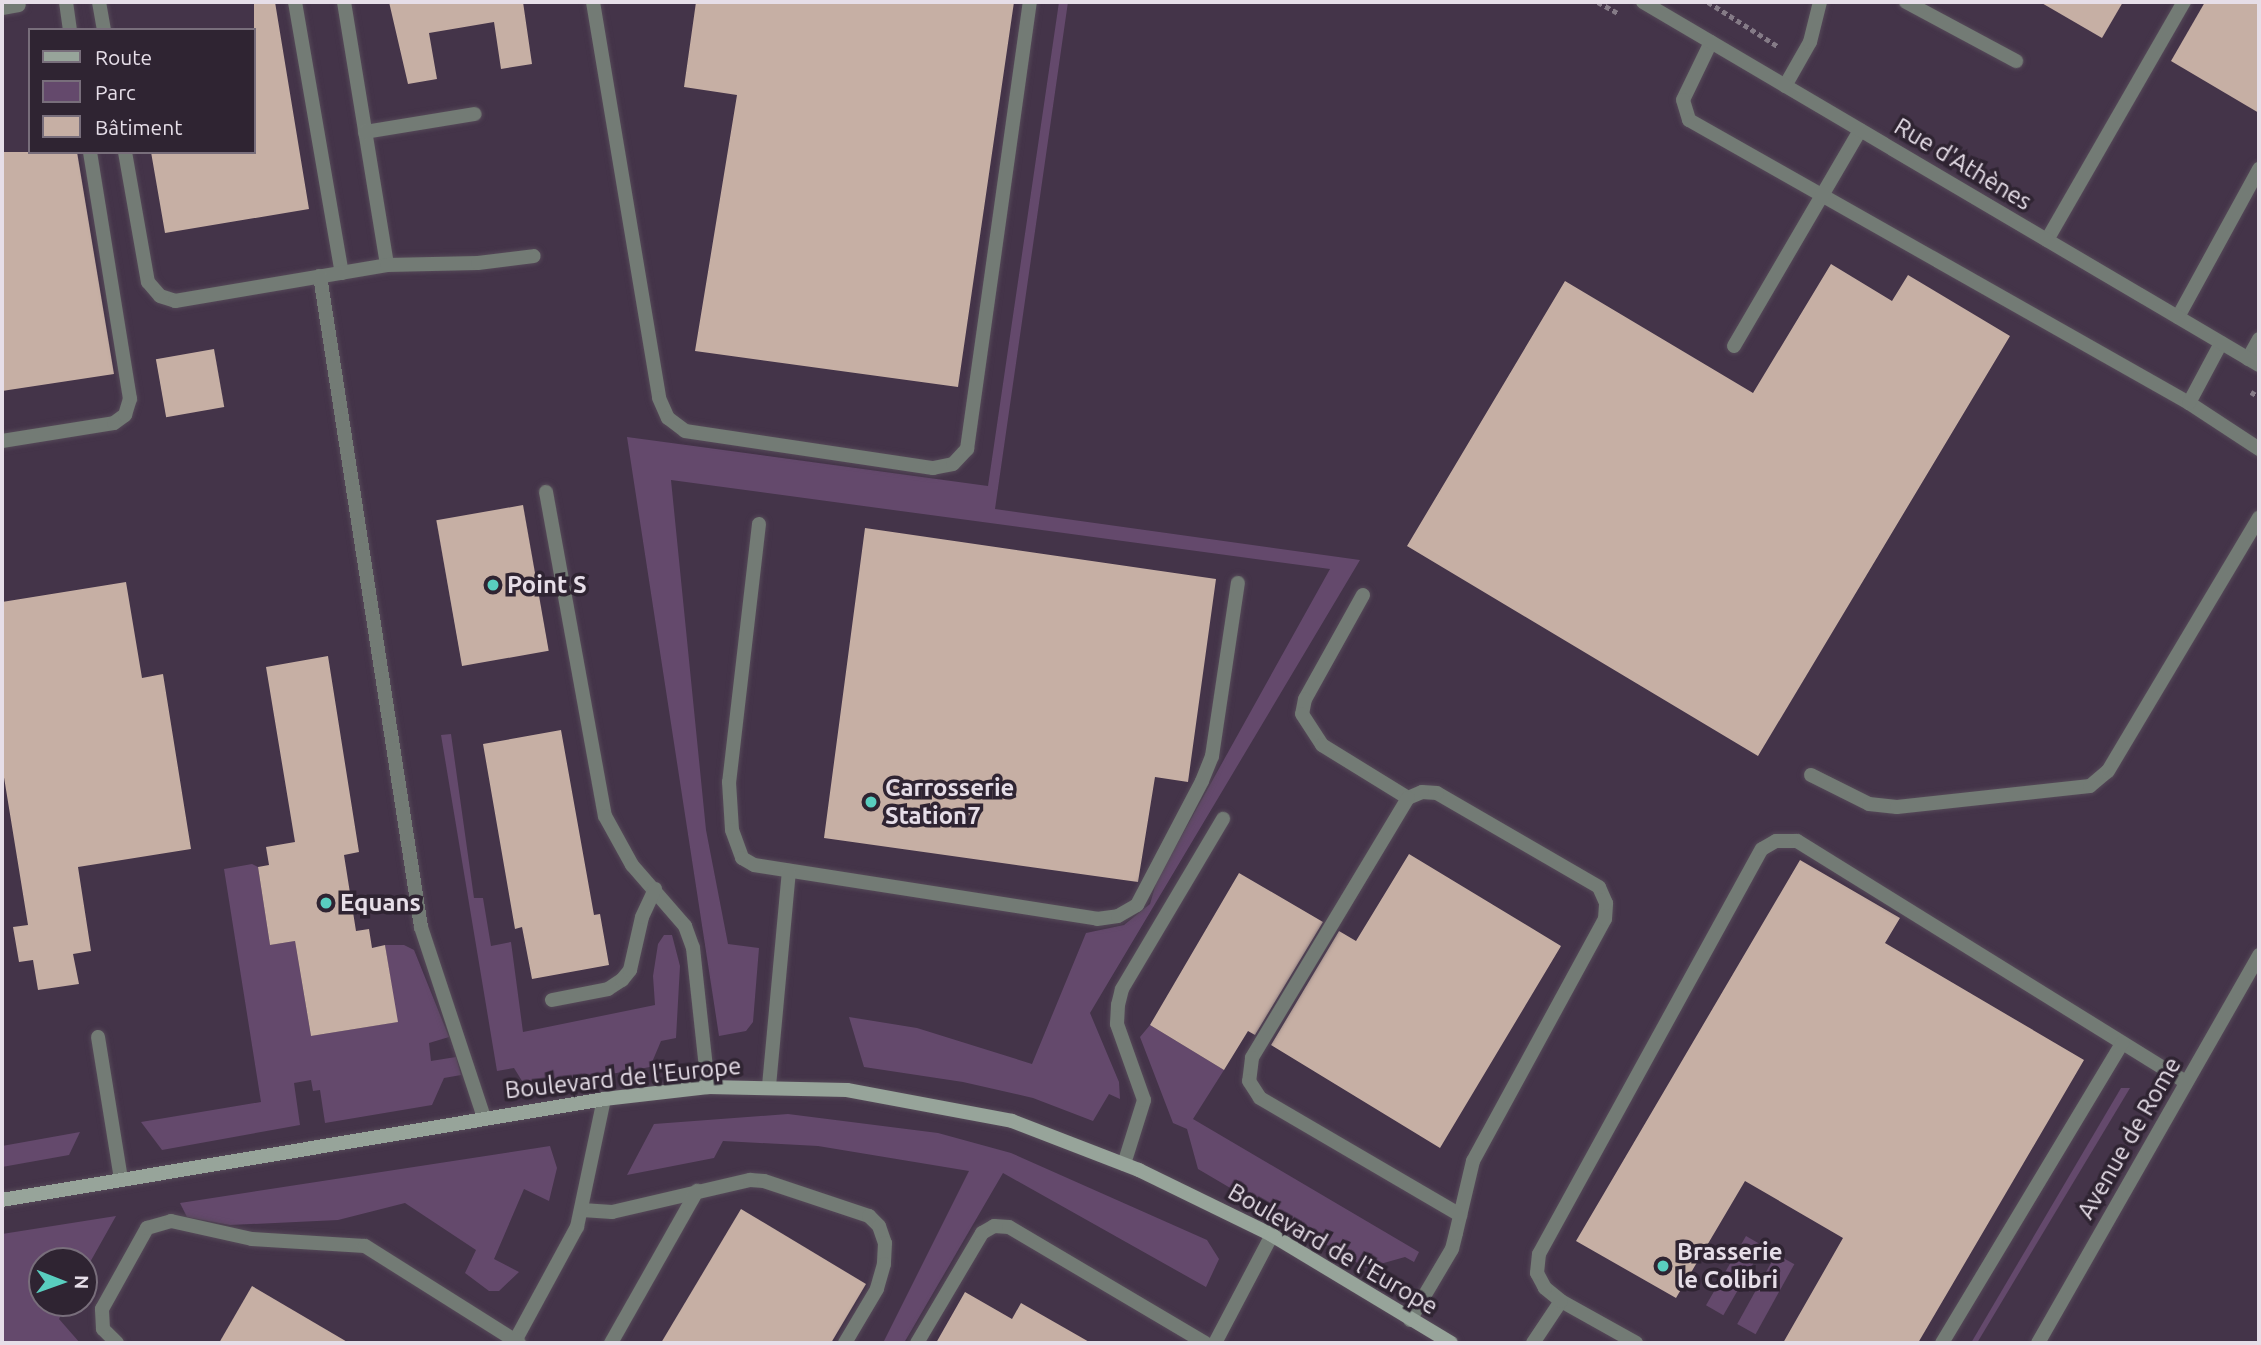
<!DOCTYPE html>
<meta charset="utf-8">
<style>
body{margin:0}
#map{position:relative;width:2261px;height:1345px;overflow:hidden;background:#392d3c;font-family:Ubuntu,sans-serif}
div>[style]{position:absolute}
[style*='--x']{left:calc(var(--x)*1px);top:calc(var(--y)*1px);width:calc(var(--w)*1px);rotate:calc(var(--a)*1deg)}
.built>*{inset:0;background:#443449}
.green>*{inset:0;background:#64496c;transform-origin:0 0}
.building>*{inset:0;background:#c6afa4;transform-origin:0 0}
.path>*{height:4.5px;margin-top:-2.25px;transform-origin:0;background:repeating-linear-gradient(90deg,#857b87 0 5px,transparent 0 8.5px)}
.roads{filter:drop-shadow(0 0 2px #554958) drop-shadow(0 0 2px #554958)}
.lane>*{height:14px;margin:-7px;padding:0 7px;transform-origin:7px;border-radius:7px;background:#737b75}
.street>*{height:14px;margin:-7px;padding:0 7px;transform-origin:7px;border-radius:7px;background:#737b75}
.secondary>*{height:14px;margin:-7px;padding:0 7px;transform-origin:7px;border-radius:7px;background:#97a49a}
.dots>*{width:19px;height:19px;translate:-50% -50%;box-sizing:border-box;border:4px solid #2f2432;border-radius:50%}
span{translate:-50% -50%;white-space:nowrap;text-align:center;line-height:1.15;-webkit-text-stroke:7px #2f2432;paint-order:stroke}
.street-label{font-size:24px;color:#e6dee8}
.poi-label{font-size:24px;color:#e6dee8;font-weight:700}
.left{translate:0 -50%;text-align:left}
.frame{position:absolute;inset:0;border:4px solid #e6dee8;pointer-events:none}
.legend{position:absolute;left:28px;top:28px;width:228px;height:126px;box-sizing:border-box;background:#2f2432;border:2px solid #786e7b;margin:0;padding:9px 12px;list-style:none;font-size:21px;color:#e6dee8}
.legend li{display:flex;align-items:center;gap:14px;height:35px}
.legend b{width:35px;border:2px solid #786e7b}
.north{position:absolute;left:28px;top:1247px;width:70px;height:70px;box-sizing:border-box;background:#2f2432;border:2px solid #786e7b;border-radius:50%;rotate:91deg;font-size:19px;font-weight:700;line-height:28px;text-align:center;color:#e6dee8}
.north::after{content:'';display:block;margin:auto;width:24px;height:32px;background:#59cebf;clip-path:polygon(50% 0,100% 100%,50% 72%,0 100%)}
</style>
<div id="map">
<div class="built">
<i style="clip-path:polygon(evenodd,2px 2px,2259px 2px,2259px 1343px,2px 1343px,2px 2px,30px 30px,254px 30px,254px 152px,30px 152px,30px 30px,2px 2px,42px 1261px,84px 1261px,84px 1303px,42px 1303px,42px 1261px)"></i>
</div>
<div class="green">
<i style="clip-path:polygon(1059px 2px,1068px 2px,995px 509px,1360px 560px,1090px 1013px,1119px 1082px,1120px 1099px,1109px 1094px,1093px 1121px,1033px 1098px,963px 1082px,864px 1067px,849px 1017px,917px 1028px,1032px 1064px,1086px 933px,1124px 925px,1150px 904px,1157px 880px,1330px 569px,671px 480px,706px 830px,728px 944px,759px 948px,753px 1022px,746px 1031px,719px 1036px,627px 437px,988px 486px)"></i>
<i style="clip-path:polygon(451px 734px,474px 898px,483px 898px,491px 946px,511px 942px,523px 1032px,655px 1005px,653px 976px,658px 944px,664px 935px,672px 935px,680px 966px,676px 1038px,661px 1041px,650px 1067px,527px 1089px,514px 1068px,497px 1071px,441px 735px)"></i>
<i style="clip-path:polygon(252px 864px,258px 867px,270px 945px,295px 941px,311px 1036px,397px 1022px,385px 945px,404px 945px,414px 950px,449px 1037px,429px 1043px,431px 1061px,456px 1057px,461px 1075px,444px 1078px,432px 1105px,325px 1123px,320px 1090px,313px 1091px,311px 1080px,294px 1083px,300px 1125px,162px 1150px,141px 1122px,261px 1102px,224px 869px)"></i>
<i style="clip-path:polygon(1150px 1025px,1224px 1070px,1193px 1119px,1419px 1252px,1414px 1262px,1405px 1257px,1366px 1268px,1198px 1169px,1187px 1129px,1173px 1123px,1140px 1037px)"></i>
<i style="clip-path:polygon(2121px 1088px,2130px 1088px,1977px 1343px,1971px 1343px)"></i>
<i style="clip-path:polygon(788px 1114px,938px 1133px,1011px 1153px,1207px 1240px,1219px 1259px,1206px 1287px,1003px 1173px,904px 1343px,883px 1343px,969px 1171px,818px 1146px,723px 1141px,714px 1158px,627px 1175px,654px 1124px)"></i>
<i style="clip-path:polygon(80px 1132px,69px 1155px,2px 1167px,2px 1146px)"></i>
<i style="clip-path:polygon(550px 1146px,557px 1168px,549px 1201px,524px 1189px,494px 1259px,519px 1272px,499px 1291px,489px 1291px,465px 1273px,476px 1250px,405px 1203px,338px 1220px,230px 1225px,187px 1217px,180px 1203px)"></i>
<i style="clip-path:polygon(116px 1216px,84px 1273px,84px 1261px,42px 1261px,42px 1303px,67px 1303px,59px 1319px,80px 1343px,2px 1343px,2px 1234px)"></i>
<i style="left:1746px;top:1236px;width:20px;height:80px;rotate:30deg"></i>
<i style="left:1776px;top:1254px;width:21px;height:80px;rotate:29deg"></i>
</div>
<div class="building">
<i style="clip-path:polygon(254px 2px,275px 2px,309px 209px,165px 233px,151px 152px,254px 152px)"></i>
<i style="clip-path:polygon(389px 2px,523px 2px,532px 64px,501px 69px,494px 22px,429px 33px,437px 79px,408px 84px)"></i>
<i style="clip-path:polygon(696px 2px,1014px 2px,958px 387px,695px 351px,737px 95px,684px 87px)"></i>
<i style="clip-path:polygon(2040px 2px,2123px 2px,2102px 38px)"></i>
<i style="clip-path:polygon(2205px 2px,2259px 2px,2259px 113px,2171px 61px)"></i>
<i style="clip-path:polygon(2px 152px,77px 152px,114px 374px,2px 391px)"></i>
<i style="clip-path:polygon(1831px 264px,1892px 301px,1908px 275px,2010px 336px,1758px 756px,1407px 546px,1565px 281px,1753px 393px)"></i>
<i style="left:214px;top:349px;width:59px;height:59px;rotate:80deg"></i>
<i style="left:523px;top:505px;width:148px;height:88px;rotate:80deg"></i>
<i style="clip-path:polygon(865px 528px,1216px 579px,1188px 782px,1155px 777px,1138px 882px,824px 838px)"></i>
<i style="clip-path:polygon(126px 582px,142px 678px,163px 674px,191px 849px,78px 867px,91px 951px,73px 954px,79px 984px,38px 990px,33px 960px,19px 962px,13px 927px,28px 925px,2px 765px,2px 602px)"></i>
<i style="clip-path:polygon(328px 656px,359px 852px,344px 855px,356px 931px,369px 929px,372px 948px,385px 945px,398px 1022px,311px 1036px,295px 941px,270px 945px,258px 867px,269px 865px,266px 847px,295px 842px,266px 667px)"></i>
<i style="clip-path:polygon(561px 730px,594px 915px,600px 914px,609px 965px,532px 979px,522px 927px,515px 929px,483px 744px)"></i>
<i style="clip-path:polygon(1409px 854px,1561px 946px,1440px 1148px,1271px 1045px,1339px 931px,1356px 941px)"></i>
<i style="clip-path:polygon(1800px 860px,1900px 918px,1885px 943px,2084px 1060px,1918px 1343px,1783px 1343px,1843px 1238px,1745px 1181px,1676px 1298px,1576px 1241px)"></i>
<i style="clip-path:polygon(1239px 873px,1323px 922px,1255px 1035px,1248px 1031px,1224px 1070px,1150px 1025px)"></i>
<i style="clip-path:polygon(741px 1209px,866px 1284px,831px 1343px,661px 1343px)"></i>
<i style="clip-path:polygon(252px 1286px,349px 1343px,219px 1343px)"></i>
<i style="clip-path:polygon(965px 1292px,1012px 1319px,1021px 1303px,1091px 1343px,936px 1343px)"></i>
</div>
<div class="path">
<i style="--x:1598;--y:2;--w:23;--a:29"></i>
<i style="--x:1708;--y:2;--w:84;--a:32.4"></i>
<i style="--x:2251;--y:392;--w:9;--a:32"></i>
</div>
<div class="roads">
<div class="lane">
<i style="--x:66;--y:2;--w:28;--a:82"></i>
<i style="--x:99;--y:2;--w:28;--a:80"></i>
<i style="--x:295;--y:2;--w:275;--a:80.2"></i>
<i style="--x:344;--y:2;--w:266;--a:80.7"></i>
<i style="--x:593;--y:2;--w:401;--a:80.5"></i>
<i style="--x:659;--y:398;--w:22;--a:66"></i>
<i style="--x:668;--y:418;--w:21;--a:37"></i>
<i style="--x:685;--y:431;--w:251;--a:8.5"></i>
<i style="--x:933;--y:468;--w:20;--a:-11"></i>
<i style="--x:953;--y:464;--w:21;--a:-47"></i>
<i style="--x:967;--y:449;--w:451;--a:-82"></i>
<i style="--x:1906;--y:2;--w:125;--a:28.2"></i>
<i style="--x:2;--y:8;--w:17;--a:-10"></i>
<i style="--x:1711;--y:42;--w:64;--a:115.8"></i>
<i style="--x:1683;--y:100;--w:21;--a:73"></i>
<i style="--x:1689;--y:120;--w:575;--a:29.51"></i>
<i style="--x:2189;--y:403;--w:84;--a:33.3"></i>
<i style="--x:1785;--y:86;--w:51;--a:-60.4"></i>
<i style="--x:1810;--y:42;--w:41;--a:-76"></i>
<i style="--x:365;--y:132;--w:111;--a:-9.3"></i>
<i style="--x:125;--y:152;--w:132;--a:80"></i>
<i style="--x:148;--y:282;--w:18;--a:49"></i>
<i style="--x:160;--y:296;--w:16;--a:18"></i>
<i style="--x:175;--y:301;--w:215;--a:-9.6"></i>
<i style="--x:387;--y:265;--w:91;--a:-1.3"></i>
<i style="--x:478;--y:263;--w:56;--a:-7.1"></i>
<i style="--x:2047;--y:240;--w:275;--a:-60.1"></i>
<i style="--x:320;--y:276;--w:659;--a:81.18"></i>
<i style="--x:421;--y:927;--w:200;--a:71.7"></i>
<i style="--x:2178;--y:317;--w:169;--a:-61.3"></i>
<i style="--x:1734;--y:346;--w:250;--a:-59.7"></i>
<i style="--x:2248;--y:359;--w:23;--a:-61"></i>
<i style="--x:2189;--y:403;--w:68;--a:-61.9"></i>
<i style="--x:2;--y:441;--w:113;--a:-9.1"></i>
<i style="--x:114;--y:423;--w:14;--a:-36"></i>
<i style="--x:125;--y:415;--w:17;--a:-73"></i>
<i style="--x:130;--y:399;--w:250;--a:-99.2"></i>
<i style="--x:546;--y:492;--w:329;--a:79.7"></i>
<i style="--x:605;--y:816;--w:56;--a:61.1"></i>
<i style="--x:632;--y:865;--w:81;--a:49"></i>
<i style="--x:685;--y:926;--w:23;--a:70"></i>
<i style="--x:693;--y:948;--w:140;--a:83.8"></i>
<i style="--x:759;--y:524;--w:260;--a:96.6"></i>
<i style="--x:729;--y:782;--w:48;--a:86.4"></i>
<i style="--x:732;--y:830;--w:30;--a:70"></i>
<i style="--x:742;--y:858;--w:14;--a:30"></i>
<i style="--x:754;--y:865;--w:347;--a:8.9"></i>
<i style="--x:1097;--y:919;--w:21;--a:-8"></i>
<i style="--x:1118;--y:916;--w:22;--a:-30"></i>
<i style="--x:1137;--y:905;--w:140;--a:-62.3"></i>
<i style="--x:1202;--y:781;--w:27;--a:-68"></i>
<i style="--x:1212;--y:756;--w:175;--a:-81.5"></i>
<i style="--x:1363;--y:595;--w:119;--a:119.1"></i>
<i style="--x:1305;--y:699;--w:15;--a:101"></i>
<i style="--x:1302;--y:714;--w:37;--a:57"></i>
<i style="--x:1322;--y:745;--w:101;--a:31.6"></i>
<i style="--x:1811;--y:775;--w:65;--a:26.6"></i>
<i style="--x:1869;--y:804;--w:28;--a:6"></i>
<i style="--x:1897;--y:807;--w:194;--a:-6.2"></i>
<i style="--x:2090;--y:786;--w:23;--a:-40"></i>
<i style="--x:2108;--y:771;--w:295;--a:-59.2"></i>
<i style="--x:552;--y:1000;--w:57;--a:-11.1"></i>
<i style="--x:608;--y:989;--w:17;--a:-33"></i>
<i style="--x:622;--y:980;--w:13;--a:-51"></i>
<i style="--x:630;--y:970;--w:54;--a:-77.2"></i>
<i style="--x:642;--y:917;--w:31;--a:-65"></i>
<i style="--x:98;--y:1037;--w:144;--a:80.8"></i>
<i style="--x:769;--y:1086;--w:216;--a:-84.7"></i>
<i style="--x:1124;--y:1164;--w:67;--a:-72.6"></i>
<i style="--x:1144;--y:1100;--w:81;--a:-109.6"></i>
<i style="--x:1117;--y:1024;--w:19;--a:-87"></i>
<i style="--x:1118;--y:1005;--w:16;--a:-76"></i>
<i style="--x:1122;--y:989;--w:198;--a:-59.3"></i>
<i style="--x:582;--y:1210;--w:30;--a:4"></i>
<i style="--x:612;--y:1212;--w:142;--a:-13.1"></i>
<i style="--x:750;--y:1180;--w:14;--a:4"></i>
<i style="--x:764;--y:1181;--w:111;--a:18.4"></i>
<i style="--x:869;--y:1216;--w:14;--a:45"></i>
<i style="--x:879;--y:1226;--w:18;--a:71"></i>
<i style="--x:885;--y:1243;--w:21;--a:93"></i>
<i style="--x:884;--y:1264;--w:26;--a:106"></i>
<i style="--x:877;--y:1289;--w:63;--a:120.7"></i>
<i style="--x:1561;--y:1301;--w:86;--a:29.2"></i>
<i style="--x:1410;--y:1320;--w:82;--a:-59.4"></i>
<i style="--x:1452;--y:1249;--w:16;--a:-76"></i>
<i style="--x:1456;--y:1233;--w:74;--a:-76.7"></i>
<i style="--x:1473;--y:1161;--w:276;--a:-61.4"></i>
<i style="--x:1605;--y:919;--w:16;--a:-86"></i>
<i style="--x:1606;--y:903;--w:17;--a:-114"></i>
<i style="--x:1599;--y:887;--w:187;--a:-149.9"></i>
<i style="--x:1437;--y:793;--w:15;--a:-176"></i>
<i style="--x:1422;--y:792;--w:15;--a:157"></i>
<i style="--x:1408;--y:798;--w:303;--a:121"></i>
<i style="--x:1252;--y:1058;--w:23;--a:97"></i>
<i style="--x:1249;--y:1081;--w:20;--a:57"></i>
<i style="--x:1260;--y:1098;--w:232;--a:30.3"></i>
<i style="--x:515;--y:1341;--w:130;--a:-61.5"></i>
<i style="--x:577;--y:1227;--w:131;--a:-78.1"></i>
<i style="--x:117;--y:1343;--w:20;--a:-135"></i>
<i style="--x:103;--y:1329;--w:20;--a:-93"></i>
<i style="--x:102;--y:1309;--w:93;--a:-60.9"></i>
<i style="--x:147;--y:1228;--w:25;--a:-16"></i>
<i style="--x:171;--y:1221;--w:83;--a:12.5"></i>
<i style="--x:252;--y:1239;--w:113;--a:3.5"></i>
<i style="--x:365;--y:1246;--w:182;--a:32.2"></i>
<i style="--x:611;--y:1343;--w:175;--a:-60.5"></i>
<i style="--x:917;--y:1343;--w:128;--a:-59.4"></i>
<i style="--x:982;--y:1233;--w:14;--a:-30"></i>
<i style="--x:994;--y:1226;--w:15;--a:4"></i>
<i style="--x:1009;--y:1227;--w:228;--a:30.6"></i>
<i style="--x:1215;--y:1343;--w:122;--a:-62.2"></i>
<i style="--x:1533;--y:1343;--w:50;--a:-56.3"></i>
<i style="--x:1561;--y:1301;--w:21;--a:-141"></i>
<i style="--x:1545;--y:1288;--w:17;--a:-118"></i>
<i style="--x:1537;--y:1273;--w:19;--a:-84"></i>
<i style="--x:1539;--y:1254;--w:462;--a:-61.2"></i>
<i style="--x:1762;--y:849;--w:16;--a:-30"></i>
<i style="--x:1776;--y:841;--w:21;--a:0"></i>
<i style="--x:1797;--y:841;--w:458;--a:31.8"></i>
<i style="--x:1942;--y:1343;--w:350;--a:-59"></i>
</div>
<div class="street">
<i style="--x:1643;--y:2;--w:715;--a:30.51"></i>
<i style="--x:2038;--y:1343;--w:447;--a:-60.3"></i>
</div>
<div class="secondary">
<i style="--x:2;--y:1200;--w:610;--a:-9.52"></i>
<i style="--x:604;--y:1099;--w:105;--a:-6.6"></i>
<i style="--x:708;--y:1087;--w:139;--a:1.2"></i>
<i style="--x:847;--y:1090;--w:168;--a:10.6"></i>
<i style="--x:1012;--y:1121;--w:136;--a:21.1"></i>
<i style="--x:1139;--y:1170;--w:148;--a:26"></i>
<i style="--x:1272;--y:1235;--w:209;--a:31.1"></i>
</div>
</div>
<div class="dots">
<i style="left:493px;top:585px;background:#59cebf"></i>
<i style="left:871px;top:802px;background:#59cebf"></i>
<i style="left:326px;top:903px;background:#59cebf"></i>
<i style="left:1663px;top:1266px;background:#59cebf"></i>
</div>
<div class="street-label">
<span style="left:1963px;top:164px;rotate:31deg">Rue d'Athènes</span>
<span style="left:623px;top:1078px;rotate:-6deg">Boulevard de l'Europe</span>
<span style="left:2129px;top:1138px;rotate:-60deg">Avenue de Rome</span>
<span style="left:1333px;top:1249px;rotate:30deg">Boulevard de l'Europe</span>
</div>
<div class="poi-label">
<span class="left" style="left:507px;top:585px">Point S</span>
<span class="left" style="left:885px;top:802px">Carrosserie<br>Station7</span>
<span class="left" style="left:340px;top:903px">Equans</span>
<span class="left" style="left:1677px;top:1266px">Brasserie<br>le Colibri</span>
</div>
<div class="frame"></div>
<ul class="legend">
<li><b style="height:9px;background:#97a49a"></b>Route</li>
<li><b style="height:19px;background:#64496c"></b>Parc</li>
<li><b style="height:19px;background:#c6afa4"></b>Bâtiment</li>
</ul>
<div class="north">N</div>
</div>
